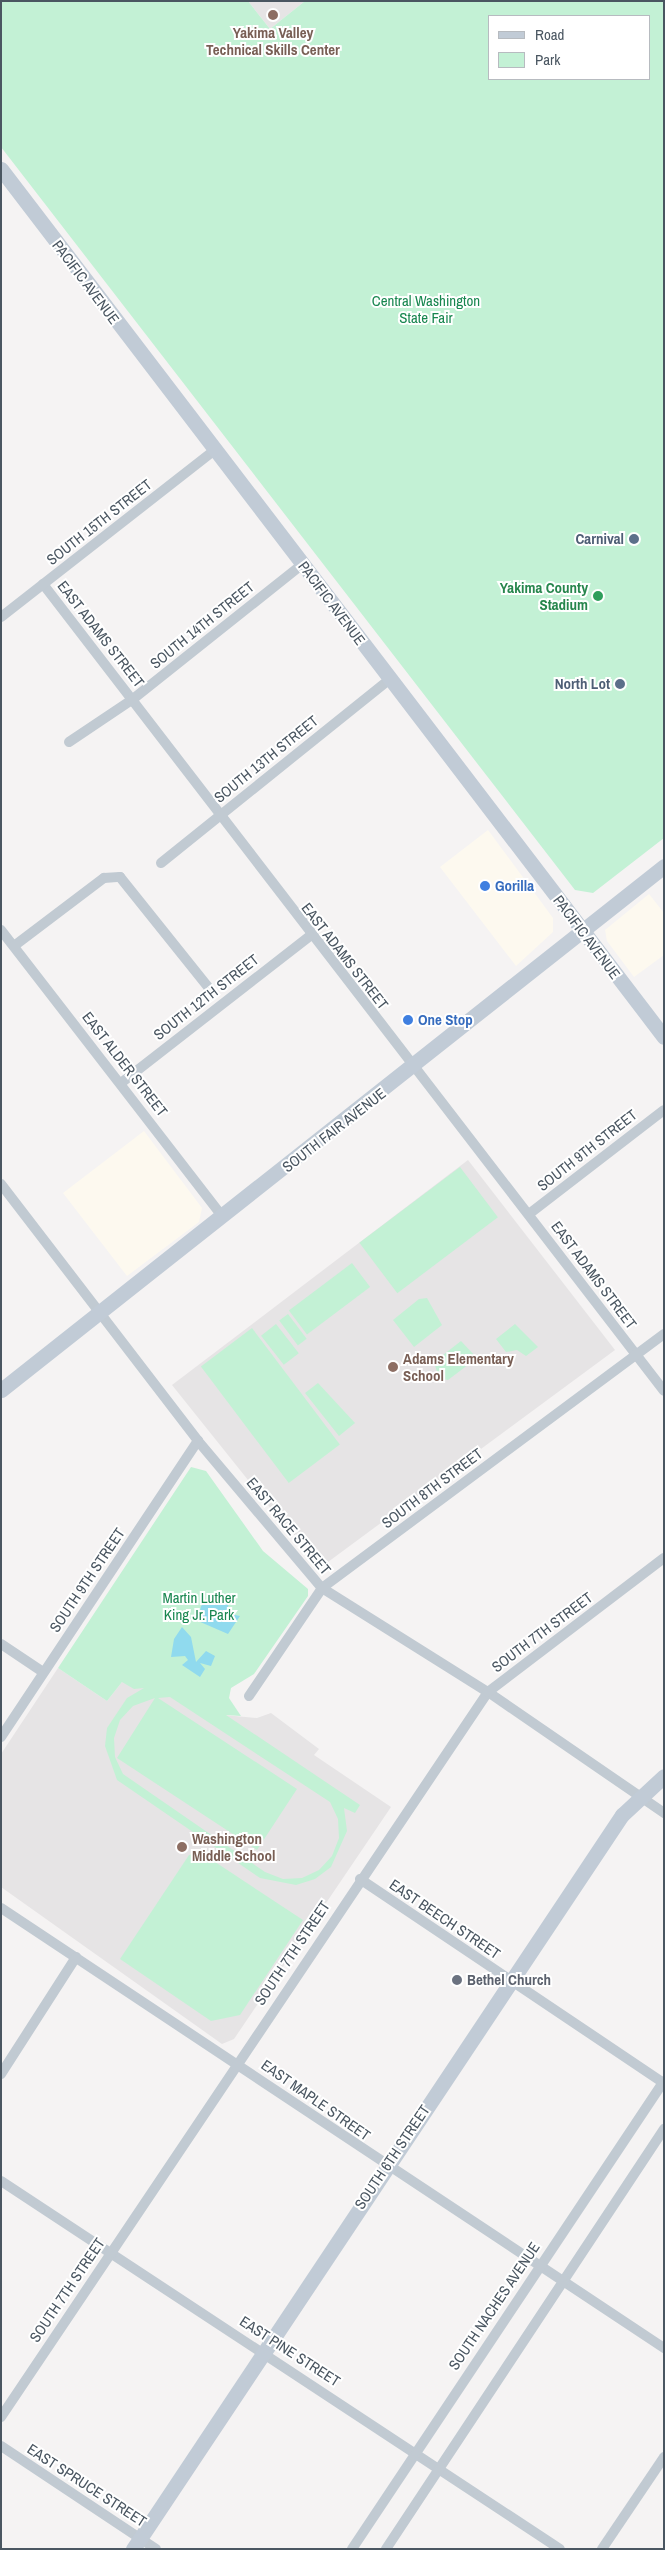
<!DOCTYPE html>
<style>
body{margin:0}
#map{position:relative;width:665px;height:2550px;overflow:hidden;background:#f5f3f3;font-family:"Archivo Narrow",sans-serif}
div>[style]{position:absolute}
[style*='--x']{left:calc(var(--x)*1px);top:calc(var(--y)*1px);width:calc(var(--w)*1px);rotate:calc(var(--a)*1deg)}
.commercial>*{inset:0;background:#fdf9ef}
.education>*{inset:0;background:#e6e4e5}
.green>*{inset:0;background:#c3f1d5;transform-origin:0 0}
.water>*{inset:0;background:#90daee}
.street>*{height:10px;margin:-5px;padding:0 5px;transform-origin:5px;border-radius:5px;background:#c1cad2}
.secondary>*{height:15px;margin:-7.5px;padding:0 7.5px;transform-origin:7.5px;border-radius:7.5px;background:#c1cbd6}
.dots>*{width:14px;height:14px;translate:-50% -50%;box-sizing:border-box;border:2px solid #fff;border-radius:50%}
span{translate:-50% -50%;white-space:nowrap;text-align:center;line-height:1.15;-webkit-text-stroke:4px #fff;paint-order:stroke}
.education-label{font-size:15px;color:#785e54;font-weight:700}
.left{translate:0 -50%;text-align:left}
.street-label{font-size:15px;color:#4a5661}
.park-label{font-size:15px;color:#17864f}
.service-label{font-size:15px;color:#4e5e75;font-weight:700}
.right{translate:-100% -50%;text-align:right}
.leisure-label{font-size:15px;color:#27864d;font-weight:700}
.shop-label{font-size:15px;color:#366cbe;font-weight:700}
.worship-label{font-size:15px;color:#5b616d;font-weight:700}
.frame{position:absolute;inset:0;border:2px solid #4a5661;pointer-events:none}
.legend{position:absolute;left:488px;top:15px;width:162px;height:65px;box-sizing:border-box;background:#fff;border:1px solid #b7bbc0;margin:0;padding:6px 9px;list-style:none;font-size:15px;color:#4a5661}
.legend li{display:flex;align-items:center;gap:10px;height:25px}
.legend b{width:25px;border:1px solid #b7bbc0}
</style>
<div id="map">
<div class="commercial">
<i style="clip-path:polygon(488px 830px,553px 918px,553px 932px,516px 966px,440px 867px)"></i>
<i style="clip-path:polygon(649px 894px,664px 913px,664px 955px,634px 977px,607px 941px,605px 930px)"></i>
<i style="clip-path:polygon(144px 1131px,202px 1208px,199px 1222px,127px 1276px,63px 1193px)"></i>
</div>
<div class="education">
<i style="clip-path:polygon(248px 1px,305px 1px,270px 29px)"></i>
<i style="clip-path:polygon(468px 1160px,615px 1350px,328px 1562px,288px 1530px,172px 1385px)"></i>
<i style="clip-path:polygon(58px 1668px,107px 1701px,122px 1682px,161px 1685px,224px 1715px,257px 1718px,271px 1713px,319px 1749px,314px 1755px,391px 1807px,234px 2039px,222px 2044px,1px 1887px,1px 1754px)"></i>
</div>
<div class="green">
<i style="clip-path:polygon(evenodd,1px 1px,248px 1px,270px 29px,305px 1px,664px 1px,664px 838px,593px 893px,575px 890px,1px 147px,1px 1px,489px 16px,649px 16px,649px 79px,489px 79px,489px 16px)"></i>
<i style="left:460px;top:1167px;width:63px;height:126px;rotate:53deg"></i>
<i style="left:352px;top:1263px;width:30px;height:79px;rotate:53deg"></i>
<i style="clip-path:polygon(427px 1298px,442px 1325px,414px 1347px,393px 1320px,419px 1299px)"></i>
<i style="left:288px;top:1314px;width:31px;height:11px;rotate:53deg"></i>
<i style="left:276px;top:1324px;width:37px;height:19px;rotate:52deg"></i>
<i style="clip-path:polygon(515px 1324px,538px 1347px,526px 1356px,517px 1350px,506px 1352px,496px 1339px)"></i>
<i style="left:252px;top:1328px;width:146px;height:64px;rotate:53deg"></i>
<i style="clip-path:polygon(461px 1341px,477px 1358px,448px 1380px,439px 1378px,434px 1362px)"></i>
<i style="clip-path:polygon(318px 1383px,355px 1423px,339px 1436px,305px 1393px)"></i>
<i style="clip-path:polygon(evenodd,191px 1467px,206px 1471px,263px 1551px,308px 1589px,308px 1596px,254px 1674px,231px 1688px,229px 1698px,241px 1716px,226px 1715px,360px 1805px,355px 1813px,344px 1808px,347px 1831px,331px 1867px,315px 1879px,296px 1885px,260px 1878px,117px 1780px,105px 1746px,107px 1728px,127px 1698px,144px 1688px,134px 1689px,122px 1682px,107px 1701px,58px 1668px,191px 1467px,170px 1697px,330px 1802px,338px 1819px,339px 1838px,332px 1856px,319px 1870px,302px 1878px,283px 1879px,265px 1872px,123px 1774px,115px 1757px,114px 1738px,120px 1720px,133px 1706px,155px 1698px,117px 1758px,257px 1850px,297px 1789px,158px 1698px,170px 1697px)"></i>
<i style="clip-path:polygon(200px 1852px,303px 1920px,240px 2015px,211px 2021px,120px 1959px,189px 1855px)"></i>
</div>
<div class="water">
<i style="clip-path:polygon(219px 1598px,229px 1604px,225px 1613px,240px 1616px,228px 1634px,198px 1621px,201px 1606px,208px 1601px,215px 1605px)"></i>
<i style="clip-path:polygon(182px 1627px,191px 1637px,196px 1662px,206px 1651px,215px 1656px,211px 1666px,200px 1663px,205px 1669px,200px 1677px,182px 1665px,188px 1660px,185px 1656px,171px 1657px,174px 1639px)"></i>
</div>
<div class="street">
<i style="--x:43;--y:584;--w:1018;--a:52.42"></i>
<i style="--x:1;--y:617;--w:271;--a:-38"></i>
<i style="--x:69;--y:742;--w:77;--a:-33.9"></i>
<i style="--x:133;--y:699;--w:217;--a:-38.5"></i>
<i style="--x:161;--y:863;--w:294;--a:-38.8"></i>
<i style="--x:1;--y:930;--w:363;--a:52.3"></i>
<i style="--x:14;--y:946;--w:113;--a:-37.1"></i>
<i style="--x:104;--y:878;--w:16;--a:-4"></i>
<i style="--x:120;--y:877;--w:142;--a:51.3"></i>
<i style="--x:121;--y:1083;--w:239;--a:-37.9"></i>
<i style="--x:1;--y:1184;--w:324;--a:52.5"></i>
<i style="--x:198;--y:1441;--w:192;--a:49.9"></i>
<i style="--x:322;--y:1588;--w:196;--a:32.1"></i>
<i style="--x:488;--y:1692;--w:214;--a:34.5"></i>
<i style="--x:529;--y:1214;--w:170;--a:-37.6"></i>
<i style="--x:1;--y:1644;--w:50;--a:33.7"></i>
<i style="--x:249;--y:1696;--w:130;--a:-55.9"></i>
<i style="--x:322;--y:1588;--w:426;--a:-36.6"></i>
<i style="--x:1;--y:1737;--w:356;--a:-56.4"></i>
<i style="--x:360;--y:1879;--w:366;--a:33.9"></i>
<i style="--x:1;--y:1908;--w:796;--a:33.57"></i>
<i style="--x:1;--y:2074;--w:139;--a:-57.3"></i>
<i style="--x:1;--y:2181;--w:669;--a:33.36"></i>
<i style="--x:1;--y:2417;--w:873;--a:-56.11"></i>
<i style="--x:488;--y:1692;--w:221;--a:-37.3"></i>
<i style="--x:1;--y:2446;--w:186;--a:33.6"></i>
<i style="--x:352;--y:2549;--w:562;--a:-56.31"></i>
<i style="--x:386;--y:2549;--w:504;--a:-56.5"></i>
<i style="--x:602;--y:2549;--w:111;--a:-56"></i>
</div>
<div class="secondary">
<i style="--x:1;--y:169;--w:1092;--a:52.63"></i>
<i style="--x:1;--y:1390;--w:845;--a:-38.32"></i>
<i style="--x:133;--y:2549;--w:882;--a:-56.33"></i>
<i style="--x:622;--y:1815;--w:57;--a:-42.9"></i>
</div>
<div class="dots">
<i style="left:273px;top:15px;background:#8d6e63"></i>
<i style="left:634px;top:539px;background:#5c6f8a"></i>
<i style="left:598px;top:596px;background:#2e9e5b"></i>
<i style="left:620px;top:684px;background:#5c6f8a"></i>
<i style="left:485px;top:886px;background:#3f7fe0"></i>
<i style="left:408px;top:1020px;background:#3f7fe0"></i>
<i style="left:393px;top:1367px;background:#8d6e63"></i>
<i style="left:182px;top:1847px;background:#8d6e63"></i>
<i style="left:457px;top:1980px;background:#6b7280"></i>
</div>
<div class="education-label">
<span style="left:273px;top:41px">Yakima Valley<br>Technical Skills Center</span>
<span class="left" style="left:403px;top:1367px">Adams Elementary<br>School</span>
<span class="left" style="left:192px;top:1847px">Washington<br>Middle School</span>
</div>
<div class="street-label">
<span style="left:86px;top:282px;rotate:53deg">PACIFIC AVENUE</span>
<span style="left:99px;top:522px;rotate:-38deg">SOUTH 15TH STREET</span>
<span style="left:332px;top:603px;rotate:53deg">PACIFIC AVENUE</span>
<span style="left:202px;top:625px;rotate:-39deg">SOUTH 14TH STREET</span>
<span style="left:101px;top:634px;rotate:52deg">EAST ADAMS STREET</span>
<span style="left:266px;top:759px;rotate:-39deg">SOUTH 13TH STREET</span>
<span style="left:587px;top:937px;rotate:53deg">PACIFIC AVENUE</span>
<span style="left:345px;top:956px;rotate:52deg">EAST ADAMS STREET</span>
<span style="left:206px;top:997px;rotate:-38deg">SOUTH 12TH STREET</span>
<span style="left:125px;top:1064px;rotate:52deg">EAST ALDER STREET</span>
<span style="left:334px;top:1130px;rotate:-38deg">SOUTH FAIR AVENUE</span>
<span style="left:587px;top:1150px;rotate:-38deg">SOUTH 9TH STREET</span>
<span style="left:594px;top:1275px;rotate:53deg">EAST ADAMS STREET</span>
<span style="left:432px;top:1488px;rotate:-37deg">SOUTH 8TH STREET</span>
<span style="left:289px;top:1526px;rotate:50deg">EAST RACE STREET</span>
<span style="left:87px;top:1580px;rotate:-56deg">SOUTH 9TH STREET</span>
<span style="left:542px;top:1632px;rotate:-37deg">SOUTH 7TH STREET</span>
<span style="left:445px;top:1919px;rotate:34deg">EAST BEECH STREET</span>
<span style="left:292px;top:1953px;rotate:-56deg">SOUTH 7TH STREET</span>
<span style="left:316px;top:2100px;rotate:35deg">EAST MAPLE STREET</span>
<span style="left:392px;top:2157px;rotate:-56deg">SOUTH 6TH STREET</span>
<span style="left:67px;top:2290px;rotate:-56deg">SOUTH 7TH STREET</span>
<span style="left:494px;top:2306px;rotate:-56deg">SOUTH NACHES AVENUE</span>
<span style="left:290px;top:2351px;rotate:33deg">EAST PINE STREET</span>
<span style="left:87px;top:2485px;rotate:33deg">EAST SPRUCE STREET</span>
</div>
<div class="park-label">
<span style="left:426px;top:309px">Central Washington<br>State Fair</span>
<span style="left:199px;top:1606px">Martin Luther<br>King Jr. Park</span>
</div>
<div class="service-label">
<span class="right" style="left:624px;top:539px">Carnival</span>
<span class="right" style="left:610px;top:684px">North Lot</span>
</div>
<div class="leisure-label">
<span class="right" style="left:588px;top:596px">Yakima County<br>Stadium</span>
</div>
<div class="shop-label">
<span class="left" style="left:495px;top:886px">Gorilla</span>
<span class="left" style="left:418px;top:1020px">One Stop</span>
</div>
<div class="worship-label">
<span class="left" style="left:467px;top:1980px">Bethel Church</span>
</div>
<div class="frame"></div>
<ul class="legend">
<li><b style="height:6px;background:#c1cbd6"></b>Road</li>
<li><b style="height:14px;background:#c3f1d5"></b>Park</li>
</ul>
</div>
